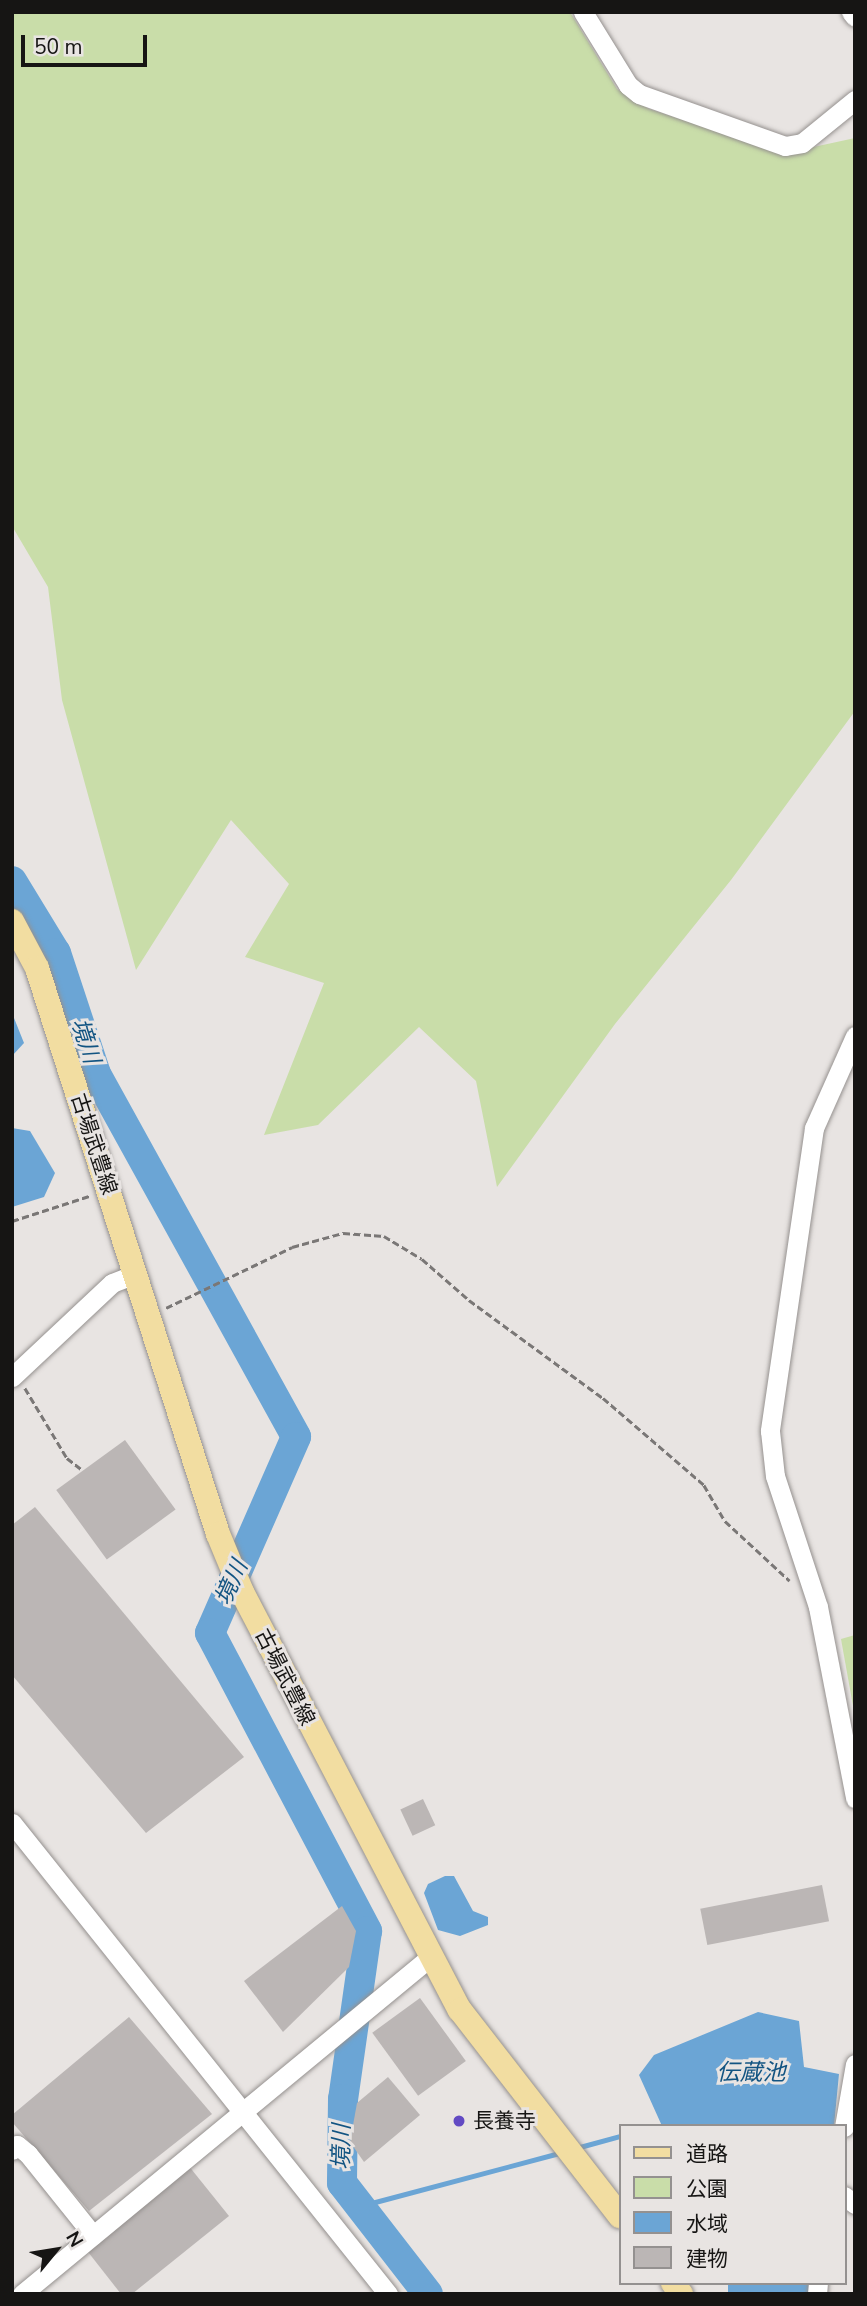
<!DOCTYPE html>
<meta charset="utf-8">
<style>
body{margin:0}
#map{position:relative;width:867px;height:2306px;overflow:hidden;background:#e8e4e2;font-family:"Nunito Sans","Noto Sans JP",sans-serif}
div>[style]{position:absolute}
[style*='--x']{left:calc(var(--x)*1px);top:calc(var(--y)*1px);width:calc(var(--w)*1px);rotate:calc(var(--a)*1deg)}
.green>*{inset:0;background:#c9dda9}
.water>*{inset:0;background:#6ba5d5;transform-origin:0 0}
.stream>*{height:5px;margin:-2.5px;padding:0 2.5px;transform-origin:2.5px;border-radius:2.5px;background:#6ba5d5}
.river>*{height:30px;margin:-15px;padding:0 15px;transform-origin:15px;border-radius:15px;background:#6ba5d5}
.building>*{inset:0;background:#bbb6b5;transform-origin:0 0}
.path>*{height:2.5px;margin-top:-1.25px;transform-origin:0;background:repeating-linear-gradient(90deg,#7a7776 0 7px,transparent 0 10.5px)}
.roads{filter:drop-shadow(0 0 2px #95918f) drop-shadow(0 0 2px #95918f)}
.minor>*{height:19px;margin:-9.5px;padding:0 9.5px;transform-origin:9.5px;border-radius:9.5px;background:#fff}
.major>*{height:24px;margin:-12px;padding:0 12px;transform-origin:12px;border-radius:12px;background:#f2dda1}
.dots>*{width:19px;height:19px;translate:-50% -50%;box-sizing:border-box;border:4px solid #e8e4e2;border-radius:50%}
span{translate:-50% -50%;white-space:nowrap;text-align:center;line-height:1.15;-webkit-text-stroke:6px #e8e4e2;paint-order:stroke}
.street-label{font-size:21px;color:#161514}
.poi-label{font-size:21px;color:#161514}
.left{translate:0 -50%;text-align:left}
.water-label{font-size:23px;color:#125482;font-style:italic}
.frame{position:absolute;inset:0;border:14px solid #161514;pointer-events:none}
.legend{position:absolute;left:619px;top:2124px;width:228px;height:161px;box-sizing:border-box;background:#e8e4e2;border:2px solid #949190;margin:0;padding:9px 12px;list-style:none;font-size:21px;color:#161514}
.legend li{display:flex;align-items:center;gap:14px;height:35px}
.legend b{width:35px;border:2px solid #949190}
.north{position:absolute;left:21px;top:2215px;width:70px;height:70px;-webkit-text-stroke:5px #e8e4e2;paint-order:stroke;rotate:60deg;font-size:19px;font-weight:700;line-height:28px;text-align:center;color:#161514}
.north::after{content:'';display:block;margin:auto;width:24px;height:32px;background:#161514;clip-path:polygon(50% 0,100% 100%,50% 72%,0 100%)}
.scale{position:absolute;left:21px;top:35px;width:126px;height:32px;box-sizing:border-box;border:4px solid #161514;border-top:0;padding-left:9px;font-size:21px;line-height:24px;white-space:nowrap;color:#161514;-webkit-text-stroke:5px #e8e4e2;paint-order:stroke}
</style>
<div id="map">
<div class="green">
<i style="clip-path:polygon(12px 12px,570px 12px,617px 89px,649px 109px,786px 153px,855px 138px,855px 711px,731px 880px,615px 1024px,497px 1187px,476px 1081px,419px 1027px,318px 1125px,264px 1135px,324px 983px,245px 957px,289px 884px,231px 820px,136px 970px,62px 700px,48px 587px,12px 526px)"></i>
<i style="clip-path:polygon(855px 1635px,855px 1717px,841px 1639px)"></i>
</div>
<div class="water">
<i style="clip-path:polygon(12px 1013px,24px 1043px,12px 1056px)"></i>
<i style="clip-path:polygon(12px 1128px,30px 1131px,55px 1173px,44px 1197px,12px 1207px)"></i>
<i style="clip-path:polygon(445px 1876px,454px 1876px,473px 1911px,488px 1917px,488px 1925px,460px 1936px,438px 1930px,424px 1893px,428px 1884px)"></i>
<i style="clip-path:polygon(758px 2012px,799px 2021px,804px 2067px,839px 2074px,834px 2126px,662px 2126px,639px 2075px,654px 2055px)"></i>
<i style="left:728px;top:2283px;width:82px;height:14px"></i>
</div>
<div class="stream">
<i style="--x:576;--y:2148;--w:46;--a:-15.3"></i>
<i style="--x:360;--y:2206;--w:210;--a:-14.9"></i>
</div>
<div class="river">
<i style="--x:12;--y:881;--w:84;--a:58.6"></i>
<i style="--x:56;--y:953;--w:127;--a:71.7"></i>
<i style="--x:96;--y:1074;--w:414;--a:61.1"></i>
<i style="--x:296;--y:1437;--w:214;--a:113.7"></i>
<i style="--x:210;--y:1633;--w:337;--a:62.2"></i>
<i style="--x:367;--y:1931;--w:170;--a:98.1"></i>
<i style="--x:343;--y:2099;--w:84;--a:90.7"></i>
<i style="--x:342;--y:2183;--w:140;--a:52.2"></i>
</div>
<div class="building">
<i style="left:125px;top:1440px;width:86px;height:85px;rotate:54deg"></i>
<i style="clip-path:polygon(35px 1507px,244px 1757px,146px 1833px,12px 1675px,12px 1525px)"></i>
<i style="left:423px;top:1799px;width:29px;height:25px;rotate:65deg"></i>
<i style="left:822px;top:1885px;width:37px;height:124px;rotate:79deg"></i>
<i style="clip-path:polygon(342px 1906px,356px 1931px,349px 1967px,283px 2032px,244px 1981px)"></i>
<i style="left:420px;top:1998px;width:78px;height:59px;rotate:54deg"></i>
<i style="clip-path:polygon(129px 2017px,212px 2114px,89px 2211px,12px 2122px,12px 2115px)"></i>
<i style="clip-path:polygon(388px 2077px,420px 2115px,364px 2162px,350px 2142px,357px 2103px)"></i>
<i style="clip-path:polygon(184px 2160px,229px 2216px,132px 2294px,121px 2294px,81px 2243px)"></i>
</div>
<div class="path">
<i style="--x:12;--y:1221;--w:81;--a:-18"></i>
<i style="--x:166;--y:1308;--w:140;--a:-25.8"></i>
<i style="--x:292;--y:1247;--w:53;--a:-15.4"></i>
<i style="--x:343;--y:1233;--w:41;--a:4.2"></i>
<i style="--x:384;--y:1236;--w:44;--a:31.2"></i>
<i style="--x:422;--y:1259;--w:62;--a:41.1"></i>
<i style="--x:469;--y:1300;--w:166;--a:36.2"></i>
<i style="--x:603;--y:1398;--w:133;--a:40.7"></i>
<i style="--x:704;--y:1485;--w:42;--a:59.7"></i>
<i style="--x:725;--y:1521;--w:88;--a:42.7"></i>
<i style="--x:25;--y:1388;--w:82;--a:59"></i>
<i style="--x:67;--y:1458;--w:18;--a:38"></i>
</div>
<div class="roads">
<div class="minor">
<i style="--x:583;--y:12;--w:86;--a:58.3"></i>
<i style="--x:628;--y:85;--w:14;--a:39"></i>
<i style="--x:639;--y:94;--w:155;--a:19.6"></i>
<i style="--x:785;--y:146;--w:17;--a:-10"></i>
<i style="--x:802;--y:143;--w:68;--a:-39.1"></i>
<i style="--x:851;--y:12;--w:6;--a:51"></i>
<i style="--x:855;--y:1036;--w:101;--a:114"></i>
<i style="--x:814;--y:1128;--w:306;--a:98.3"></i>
<i style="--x:770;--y:1431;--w:45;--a:83.7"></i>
<i style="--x:775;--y:1476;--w:138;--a:71.8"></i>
<i style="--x:818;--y:1607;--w:195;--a:79"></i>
<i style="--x:12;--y:1377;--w:137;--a:-43.2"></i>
<i style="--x:112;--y:1283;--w:26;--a:-21"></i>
<i style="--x:12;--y:1823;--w:603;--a:51.4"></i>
<i style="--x:844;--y:2127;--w:64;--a:-80.1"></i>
<i style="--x:12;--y:2150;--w:7;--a:-45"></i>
<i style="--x:17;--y:2145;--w:14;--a:39"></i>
<i style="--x:28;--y:2154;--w:104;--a:51.3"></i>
<i style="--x:844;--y:2196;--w:14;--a:36"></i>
<i style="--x:22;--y:2294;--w:528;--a:-39.54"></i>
<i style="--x:817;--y:2294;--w:11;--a:-85"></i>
</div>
<div class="major">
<i style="--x:12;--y:921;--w:53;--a:62"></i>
<i style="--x:37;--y:968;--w:594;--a:72.27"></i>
<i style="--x:218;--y:1534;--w:63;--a:67.5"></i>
<i style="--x:242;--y:1592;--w:471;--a:62.5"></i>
<i style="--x:460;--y:2010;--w:261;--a:52.2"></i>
<i style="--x:673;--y:2283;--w:14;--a:54"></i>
</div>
</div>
<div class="dots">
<i style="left:459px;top:2121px;background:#624ac3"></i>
</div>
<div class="street-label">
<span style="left:94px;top:1144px;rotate:72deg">古場武豊線</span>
<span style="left:285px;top:1677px;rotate:63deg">古場武豊線</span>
</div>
<div class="poi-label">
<span class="left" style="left:473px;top:2121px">長養寺</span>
</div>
<div class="water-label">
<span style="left:85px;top:1041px;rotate:72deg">境川</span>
<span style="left:232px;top:1583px;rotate:-66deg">境川</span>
<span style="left:751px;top:2073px">伝蔵池</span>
<span style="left:342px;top:2147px;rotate:-89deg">境川</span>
</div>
<div class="frame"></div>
<ul class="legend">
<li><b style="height:9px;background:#f2dda1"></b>道路</li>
<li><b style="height:19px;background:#c9dda9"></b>公園</li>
<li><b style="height:19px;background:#6ba5d5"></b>水域</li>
<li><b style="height:19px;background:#bbb6b5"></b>建物</li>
</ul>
<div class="north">N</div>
<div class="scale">50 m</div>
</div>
